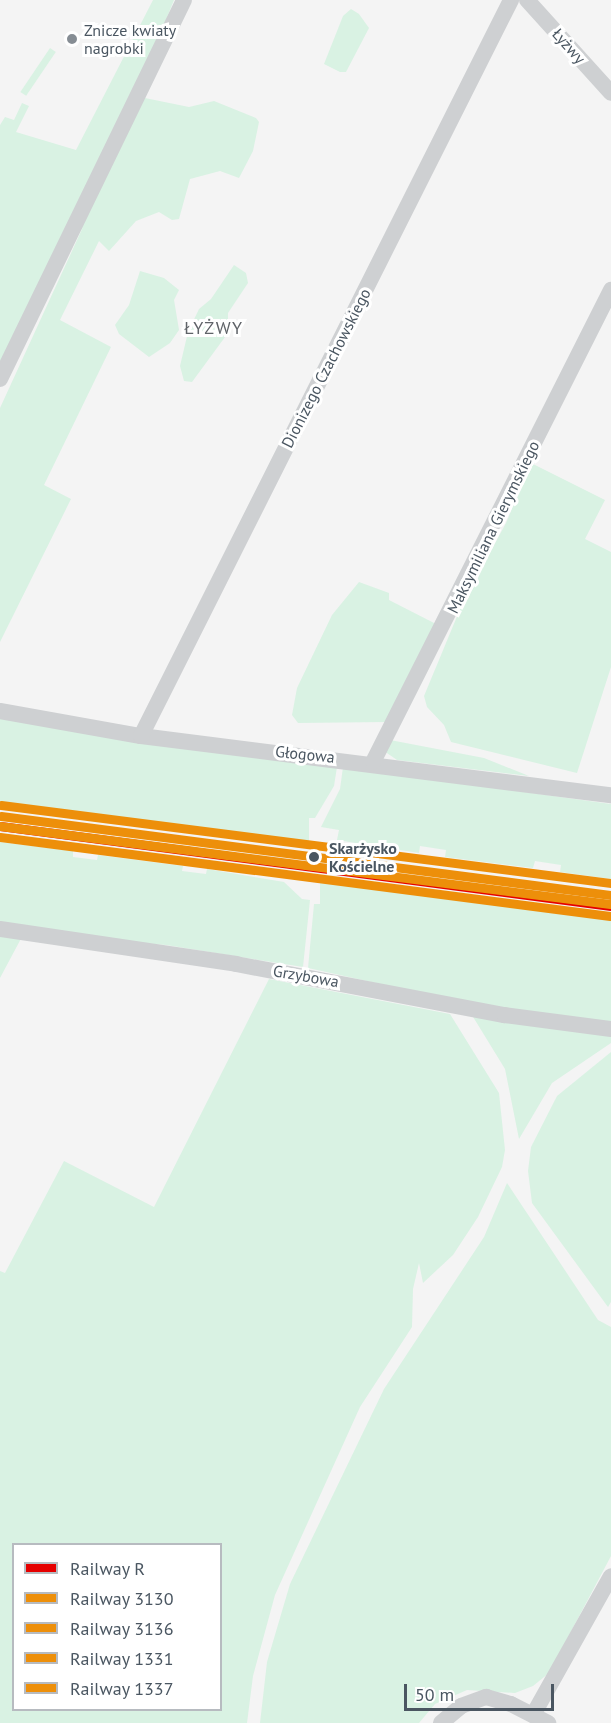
<!DOCTYPE html>
<meta charset="utf-8">
<style>
body{margin:0}
#map{position:relative;width:611px;height:1723px;overflow:hidden;background:#f4f4f4;font-family:"PT Sans",sans-serif}
div>[style]{position:absolute}
[style*='--x']{left:calc(var(--x)*1px);top:calc(var(--y)*1px);width:calc(var(--w)*1px);rotate:calc(var(--a)*1deg)}
.green>*{inset:0;background:#d9f2e3;transform-origin:0 0}
.minor>*{height:16px;margin:-8px;padding:0 8px;transform-origin:8px;border-radius:8px;background:#ced0d2}
.rail-1>*{height:9px;margin:-4.5px;padding:0 4.5px;transform-origin:4.5px;border-radius:4.5px;background:#e50000}
.rail-2>*{height:9px;margin:-4.5px;padding:0 4.5px;transform-origin:4.5px;border-radius:4.5px;background:#ed8f0a}
.rail-3>*{height:9px;margin:-4.5px;padding:0 4.5px;transform-origin:4.5px;border-radius:4.5px;background:#ed8f0a}
.rail-4>*{height:9px;margin:-4.5px;padding:0 4.5px;transform-origin:4.5px;border-radius:4.5px;background:#ed8f0a}
.rail-5>*{height:9px;margin:-4.5px;padding:0 4.5px;transform-origin:4.5px;border-radius:4.5px;background:#ed8f0a}
.dots>*{width:16px;height:16px;translate:-50% -50%;box-sizing:border-box;border:3px solid #fff;border-radius:50%}
span{translate:-50% -50%;white-space:nowrap;text-align:center;line-height:1.15;-webkit-text-stroke:6px #fff;paint-order:stroke}
.poi-label{font-size:16px;color:#4a5661}
.left{translate:0 -50%;text-align:left}
.street-label{font-size:16px;color:#4a5661}
.stop-label{font-size:16px;color:#4a5661;font-weight:700}
.neighbourhood-label{font-size:18px;color:#5f6368;letter-spacing:1.5px}
.legend{position:absolute;left:12px;top:1543px;width:210px;height:168px;box-sizing:border-box;background:#fff;border:2px solid #b7bbc0;margin:0;padding:8px 10px;list-style:none;font-size:18px;color:#4a5661}
.legend li{display:flex;align-items:center;gap:12px;height:30px}
.legend b{width:30px;border:2px solid #b7bbc0}
.scale{position:absolute;left:404px;top:1684px;width:150px;height:27px;box-sizing:border-box;border:3px solid #4a5661;border-top:0;padding-left:8px;font-size:18px;line-height:21px;white-space:nowrap;color:#4a5661;-webkit-text-stroke:4px #fff;paint-order:stroke}
</style>
<div id="map">
<div class="green">
<i style="clip-path:polygon(153px 0,174px 0,135px 96px,189px 107px,214px 101px,256px 118px,259px 122px,253px 151px,239px 178px,220px 171px,190px 179px,179px 219px,172px 220px,159px 212px,136px 221px,109px 251px,99px 241px,60px 320px,111px 347px,44px 485px,71px 499px,0 642px,0 408px,83px 227px,0 364px,0 125px,5px 117px,14px 120px,22px 103px,29px 106px,16px 132px,76px 150px)"></i>
<i style="clip-path:polygon(351px 9px,359px 14px,369px 28px,346px 72px,340px 72px,324px 64px,343px 16px)"></i>
<i style="left:50px;top:48px;width:7px;height:53px;rotate:34deg"></i>
<i style="clip-path:polygon(234px 265px,246px 273px,248px 283px,228px 313px,228px 333px,192px 382px,184px 381px,180px 366px,188px 332px,199px 309px,211px 299px)"></i>
<i style="clip-path:polygon(140px 271px,164px 278px,179px 290px,174px 300px,179px 330px,170px 343px,149px 357px,119px 334px,115px 325px,129px 305px)"></i>
<i style="clip-path:polygon(531px 463px,605px 500px,585px 539px,611px 552px,611px 667px,577px 773px,451px 742px,444px 725px,427px 707px,424px 696px,463px 602px,506px 523px)"></i>
<i style="clip-path:polygon(359px 582px,389px 593px,389px 600px,436px 624px,387px 722px,298px 723px,292px 715px,297px 688px,332px 615px)"></i>
<i style="clip-path:polygon(0 713px,337px 767px,334px 786px,315px 818px,309px 818px,309px 844px,0 804px)"></i>
<i style="clip-path:polygon(390px 740px,484px 758px,529px 776px,397px 760px,384px 751px)"></i>
<i style="clip-path:polygon(343px 767px,611px 804px,611px 879px,560px 872px,561px 865px,535px 861px,533px 868px,445px 857px,446px 850px,420px 846px,419px 853px,337px 840px,339px 830px,321px 827px,340px 789px)"></i>
<i style="clip-path:polygon(0 842px,73px 851px,73px 857px,97px 860px,98px 855px,183px 866px,182px 871px,206px 874px,207px 869px,284px 882px,302px 899px,310px 900px,303px 967px,166px 945px,24px 933px,0 978px)"></i>
<i style="clip-path:polygon(320px 880px,611px 918px,611px 1043px,552px 1083px,519px 1139px,505px 1069px,467px 1007px,453px 1000px,308px 968px,314px 904px,320px 904px)"></i>
<i style="clip-path:polygon(evenodd,269px 979px,450px 1014px,499px 1093px,505px 1150px,502px 1167px,478px 1217px,453px 1255px,423px 1283px,419px 1263px,413px 1289px,412px 1327px,360px 1407px,275px 1595px,253px 1676px,247px 1723px,0 1723px,0 1271px,5px 1273px,64px 1161px,154px 1207px,269px 979px,14px 1544px,220px 1544px,220px 1710px,14px 1710px,14px 1544px)"></i>
<i style="clip-path:polygon(611px 1052px,611px 1302px,608px 1307px,532px 1203px,528px 1171px,531px 1147px,557px 1096px)"></i>
<i style="clip-path:polygon(507px 1183px,598px 1320px,611px 1327px,611px 1556px,549px 1673px,533px 1686px,515px 1693px,467px 1690px,435px 1704px,419px 1723px,260px 1723px,267px 1662px,290px 1584px,384px 1389px,484px 1237px)"></i>
</div>
<div class="minor">
<i style="--x:527;--y:0;--w:125;--a:47.9"></i>
<i style="--x:0;--y:379;--w:421;--a:-64.1"></i>
<i style="--x:0;--y:711;--w:143;--a:10.1"></i>
<i style="--x:141;--y:736;--w:474;--a:7.2"></i>
<i style="--x:141;--y:736;--w:824;--a:-63.31"></i>
<i style="--x:373;--y:762;--w:529;--a:-63.24"></i>
<i style="--x:0;--y:929;--w:239;--a:8.4"></i>
<i style="--x:236;--y:964;--w:273;--a:10.8"></i>
<i style="--x:504;--y:1015;--w:108;--a:7.5"></i>
<i style="--x:533;--y:1715;--w:159;--a:-60.7"></i>
<i style="--x:441;--y:1723;--w:26;--a:-40"></i>
<i style="--x:461;--y:1706;--w:27;--a:-20"></i>
<i style="--x:486;--y:1697;--w:26;--a:16"></i>
<i style="--x:511;--y:1704;--w:42;--a:27.2"></i>
</div>
<div class="rail-1">
<i style="--x:0;--y:826;--w:616;--a:7.46"></i>
</div>
<div class="rail-2">
<i style="--x:0;--y:837;--w:615;--a:7.38"></i>
</div>
<div class="rail-3">
<i style="--x:1;--y:816;--w:615;--a:7.38"></i>
</div>
<div class="rail-4">
<i style="--x:0;--y:826;--w:615;--a:7.29"></i>
</div>
<div class="rail-5">
<i style="--x:1;--y:805;--w:615;--a:7.29"></i>
</div>
<div class="dots">
<i style="left:72px;top:39px;background:#868d94"></i>
<i style="left:314px;top:857px;background:#4a5661"></i>
</div>
<div class="poi-label">
<span class="left" style="left:84px;top:39px">Znicze kwiaty<br>nagrobki</span>
</div>
<div class="street-label">
<span style="left:569px;top:46px;rotate:48deg">Łyżwy</span>
<span style="left:326px;top:368px;rotate:-63deg">Dionizego Czachowskiego</span>
<span style="left:493px;top:527px;rotate:-64deg">Maksymiliana Gierymskiego</span>
<span style="left:305px;top:754px;rotate:6deg">Głogowa</span>
<span style="left:306px;top:976px;rotate:10deg">Grzybowa</span>
</div>
<div class="stop-label">
<span class="left" style="left:329px;top:857px">Skarżysko<br>Kościelne</span>
</div>
<div class="neighbourhood-label">
<span style="left:214px;top:328px">ŁYŻWY</span>
</div>
<ul class="legend">
<li><b style="height:8px;background:#e50000"></b>Railway R</li>
<li><b style="height:8px;background:#ed8f0a"></b>Railway 3130</li>
<li><b style="height:8px;background:#ed8f0a"></b>Railway 3136</li>
<li><b style="height:8px;background:#ed8f0a"></b>Railway 1331</li>
<li><b style="height:8px;background:#ed8f0a"></b>Railway 1337</li>
</ul>
<div class="scale">50 m</div>
</div>
